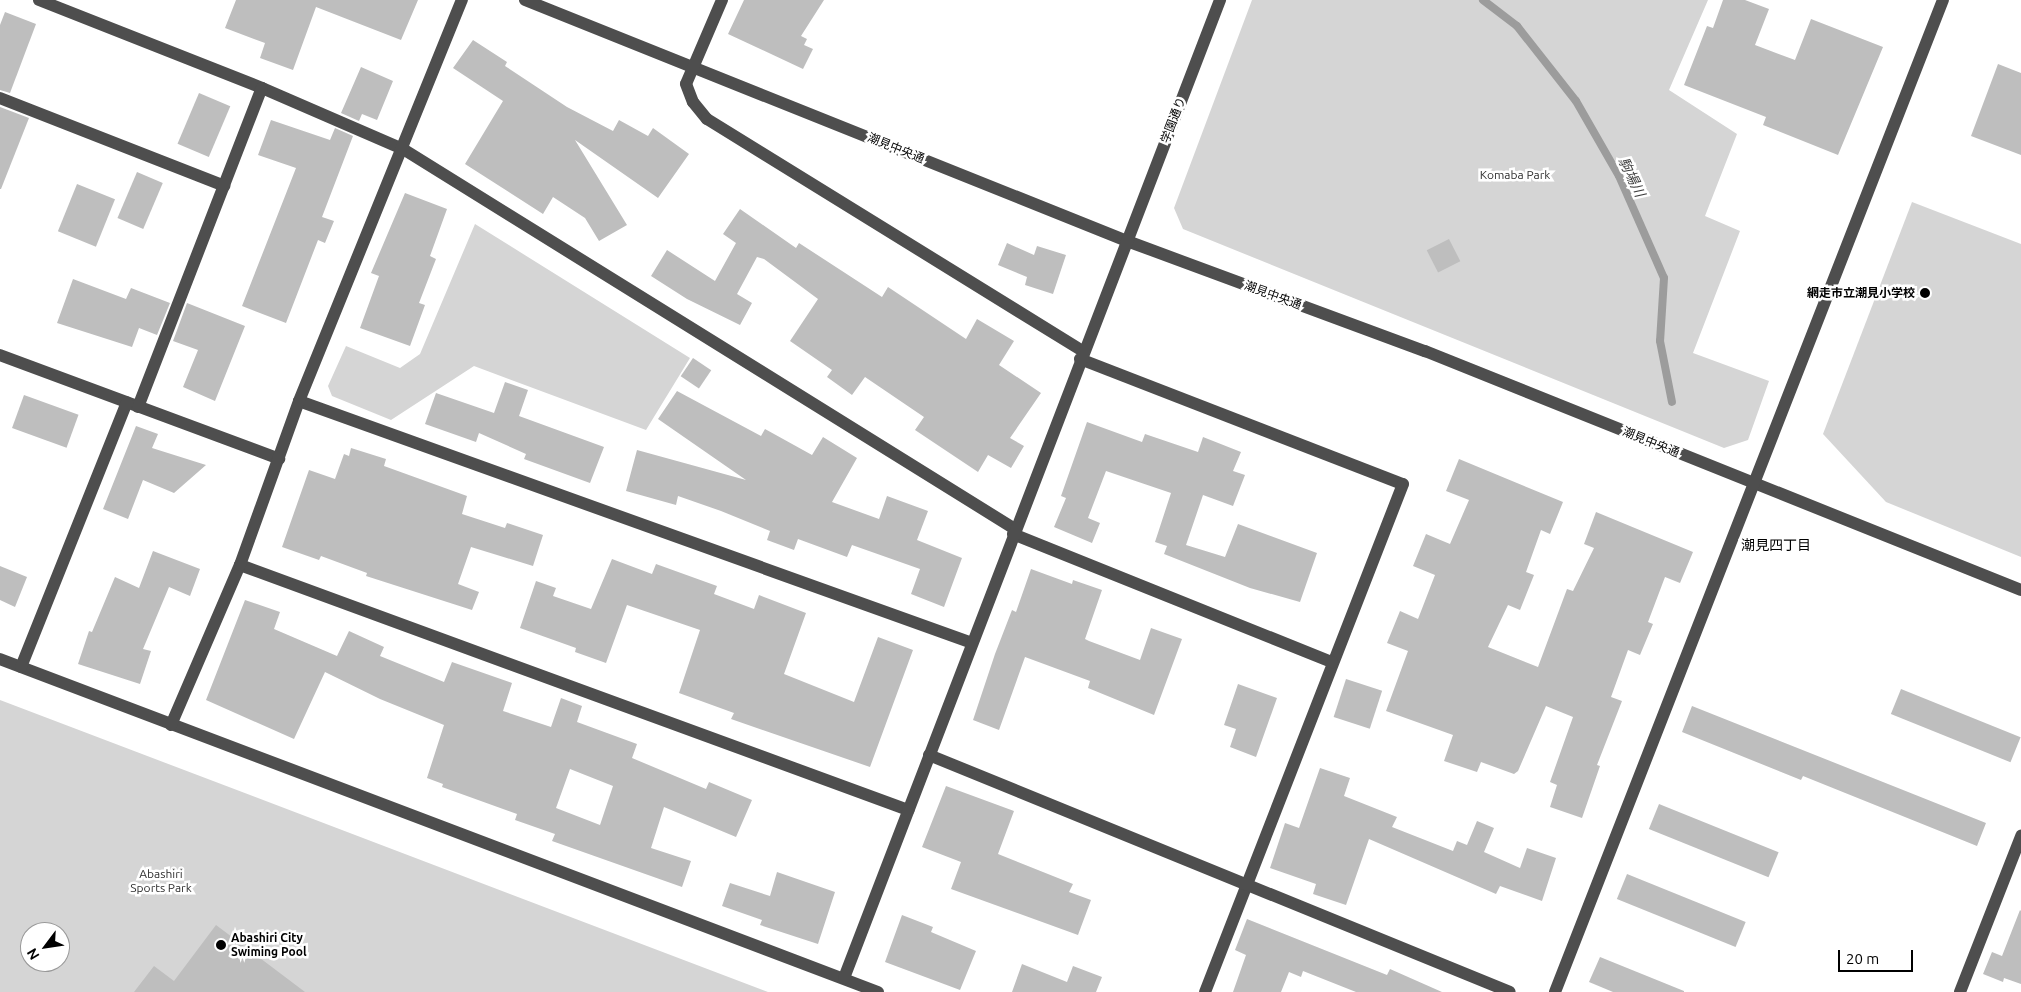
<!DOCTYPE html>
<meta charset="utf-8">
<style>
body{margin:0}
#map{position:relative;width:2021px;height:992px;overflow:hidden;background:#fff;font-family:Ubuntu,"Noto Sans JP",sans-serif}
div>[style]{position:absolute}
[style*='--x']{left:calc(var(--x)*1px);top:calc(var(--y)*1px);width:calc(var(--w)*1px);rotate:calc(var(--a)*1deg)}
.green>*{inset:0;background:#d5d5d5}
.stream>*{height:8px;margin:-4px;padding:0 4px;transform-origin:4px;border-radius:4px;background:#9c9c9c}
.building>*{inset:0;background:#bebebe;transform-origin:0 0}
.minor>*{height:12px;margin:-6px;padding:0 6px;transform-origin:6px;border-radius:6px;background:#4e4e4e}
.dots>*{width:14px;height:14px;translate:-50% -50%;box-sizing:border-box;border:2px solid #fff;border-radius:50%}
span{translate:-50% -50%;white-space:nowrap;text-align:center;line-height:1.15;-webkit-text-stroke:5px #fff;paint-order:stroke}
.street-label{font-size:12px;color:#000}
.park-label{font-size:12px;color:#2c2c2c}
.poi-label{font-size:12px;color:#000;font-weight:700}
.right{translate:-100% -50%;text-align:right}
.left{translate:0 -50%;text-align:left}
.water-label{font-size:14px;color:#3d3d3d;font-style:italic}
.neighbourhood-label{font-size:14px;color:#000}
.north{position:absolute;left:20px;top:922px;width:50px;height:50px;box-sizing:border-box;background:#fff;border:1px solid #999;border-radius:50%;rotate:239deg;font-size:14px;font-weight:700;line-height:20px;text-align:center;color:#000}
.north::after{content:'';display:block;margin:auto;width:18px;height:22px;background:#000;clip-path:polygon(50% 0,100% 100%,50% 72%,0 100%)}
.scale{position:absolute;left:1838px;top:950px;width:75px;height:22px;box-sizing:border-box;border:2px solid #000;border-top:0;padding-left:6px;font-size:15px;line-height:18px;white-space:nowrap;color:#000;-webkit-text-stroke:4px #fff;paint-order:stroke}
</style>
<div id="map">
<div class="green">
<i style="clip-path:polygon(1252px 0,1708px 0,1669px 90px,1737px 134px,1705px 216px,1740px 231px,1693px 353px,1769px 381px,1748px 440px,1724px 448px,1183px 229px,1174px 208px)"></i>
<i style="clip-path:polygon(1912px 202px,2021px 244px,2021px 557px,1886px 502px,1823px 434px)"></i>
<i style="clip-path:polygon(475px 224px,690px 358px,646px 430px,474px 366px,391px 420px,332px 396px,328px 386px,346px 346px,400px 368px,420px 354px)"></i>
<i style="clip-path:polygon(evenodd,0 700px,768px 992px,0 992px,0 700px,30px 932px,60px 932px,60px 962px,30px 962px,30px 932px)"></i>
</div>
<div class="stream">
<i style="--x:1483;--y:0;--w:43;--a:37.4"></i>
<i style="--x:1517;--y:26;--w:95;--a:51.8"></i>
<i style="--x:1576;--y:101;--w:86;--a:60.2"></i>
<i style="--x:1619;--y:176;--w:111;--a:66.2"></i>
<i style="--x:1664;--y:278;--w:63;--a:93.6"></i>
<i style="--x:1660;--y:341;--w:62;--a:78.9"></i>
</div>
<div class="building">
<i style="clip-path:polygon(236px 0,418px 0,401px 40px,316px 7px,293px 70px,260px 58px,265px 43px,225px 28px)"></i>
<i style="clip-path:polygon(744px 0,824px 0,801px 36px,807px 39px,804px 45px,813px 49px,803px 69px,728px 34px)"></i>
<i style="clip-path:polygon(1723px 0,1745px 0,1769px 9px,1755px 45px,1795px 60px,1811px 19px,1883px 47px,1838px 155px,1763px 125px,1766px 117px,1684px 85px,1707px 26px,1713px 28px)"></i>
<i style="clip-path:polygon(5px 12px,36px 24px,10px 93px,0 90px,0 25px)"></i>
<i style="clip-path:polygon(473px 40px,507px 62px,505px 66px,567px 107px,613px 131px,619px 120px,648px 136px,653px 128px,689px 154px,658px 198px,575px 140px,627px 225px,599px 241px,585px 218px,553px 197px,543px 214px,465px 164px,503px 101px,453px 68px)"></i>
<i style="clip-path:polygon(1998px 64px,2021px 73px,2021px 155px,1971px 136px)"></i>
<i style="clip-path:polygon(361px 67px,393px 81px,377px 120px,362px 114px,359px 121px,341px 113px)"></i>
<i style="left:199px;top:93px;width:34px;height:55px;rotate:23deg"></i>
<i style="clip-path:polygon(0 107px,29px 118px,1px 189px,0 189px)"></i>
<i style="clip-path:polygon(271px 120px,330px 140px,335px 128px,353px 136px,322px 217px,334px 221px,325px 243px,318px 240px,286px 323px,242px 306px,296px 168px,258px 155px)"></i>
<i style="left:137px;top:172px;width:28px;height:50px;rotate:23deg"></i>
<i style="left:77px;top:184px;width:41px;height:51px;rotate:22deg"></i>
<i style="clip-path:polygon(405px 193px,447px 209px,430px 256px,436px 259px,419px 303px,425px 305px,410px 346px,360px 328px,379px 276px,371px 273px)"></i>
<i style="clip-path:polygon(740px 209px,796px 248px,799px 243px,882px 297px,888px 287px,966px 339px,977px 319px,1014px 341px,999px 365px,1041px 393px,1010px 438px,1024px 446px,1011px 468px,988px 455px,978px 472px,915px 430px,924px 417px,865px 377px,852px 395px,827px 377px,832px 370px,790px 341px,818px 299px,764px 259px,757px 257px,737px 294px,752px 303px,740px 325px,687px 299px,651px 276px,667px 250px,715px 281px,736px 243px,723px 234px)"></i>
<i style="left:1449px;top:239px;width:25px;height:25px;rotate:63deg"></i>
<i style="clip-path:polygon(1007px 243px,1034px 255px,1037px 246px,1066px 255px,1053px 294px,1025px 285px,1027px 277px,998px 265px)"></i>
<i style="clip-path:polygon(73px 279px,126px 299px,131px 288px,170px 303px,157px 335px,139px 328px,132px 347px,57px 323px)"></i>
<i style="clip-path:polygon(187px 303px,245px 326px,215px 401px,183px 387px,198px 350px,173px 341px)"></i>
<i style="left:693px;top:358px;width:22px;height:22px;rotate:34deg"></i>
<i style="clip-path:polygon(505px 382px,528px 390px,519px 416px,604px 447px,590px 483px,524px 459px,526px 454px,479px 433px,476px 442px,425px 424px,436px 393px,494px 413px)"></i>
<i style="clip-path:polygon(677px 391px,761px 436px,765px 429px,812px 455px,823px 437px,857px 458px,832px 502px,879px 519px,887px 496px,928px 511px,917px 540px,962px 558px,944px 607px,911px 594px,920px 569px,852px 545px,847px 557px,798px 539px,794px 550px,767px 540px,770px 531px,721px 511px,678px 496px,676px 505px,626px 491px,637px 450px,746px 480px,658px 419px)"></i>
<i style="left:24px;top:395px;width:58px;height:35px;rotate:20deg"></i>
<i style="clip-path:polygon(1087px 422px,1142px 442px,1145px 434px,1198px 452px,1203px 437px,1241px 452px,1233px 471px,1245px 475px,1233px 506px,1203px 495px,1186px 545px,1225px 557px,1238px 524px,1317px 553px,1300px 602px,1250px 588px,1164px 554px,1167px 546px,1155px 542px,1171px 493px,1106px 471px,1088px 518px,1100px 523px,1092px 543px,1054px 527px,1066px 498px,1061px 496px)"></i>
<i style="clip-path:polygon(136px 426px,158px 434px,152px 448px,206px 465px,174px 493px,143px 480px,128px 519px,103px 509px)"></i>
<i style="clip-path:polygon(351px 448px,386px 459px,384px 466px,467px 496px,462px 514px,505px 528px,507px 523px,543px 535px,533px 566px,471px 547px,458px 584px,479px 592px,472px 610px,366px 576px,367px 573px,321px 556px,319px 560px,282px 547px,309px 470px,335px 479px,344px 454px,349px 456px)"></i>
<i style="clip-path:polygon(1459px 459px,1563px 502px,1550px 534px,1541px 530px,1526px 572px,1534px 575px,1520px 610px,1508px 605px,1488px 647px,1538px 667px,1567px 589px,1573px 591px,1594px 548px,1584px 544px,1596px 512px,1693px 552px,1680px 583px,1665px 577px,1648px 622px,1653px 624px,1640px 655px,1628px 650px,1611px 697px,1622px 701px,1597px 765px,1600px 766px,1582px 818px,1550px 807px,1557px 785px,1550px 782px,1573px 717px,1546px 706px,1518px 771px,1514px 774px,1481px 762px,1477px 772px,1444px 761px,1453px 735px,1386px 711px,1408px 651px,1387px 643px,1400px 611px,1418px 619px,1435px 575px,1413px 566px,1426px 534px,1450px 544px,1469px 500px,1446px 491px)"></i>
<i style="clip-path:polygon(153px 551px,200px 569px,190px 596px,169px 587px,143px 649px,151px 651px,140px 684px,78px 664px,89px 631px,92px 632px,115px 577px,139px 588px)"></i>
<i style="clip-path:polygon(612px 559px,652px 574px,656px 564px,717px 586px,714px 594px,754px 609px,759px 595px,806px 613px,784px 674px,854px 702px,878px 637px,913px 650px,870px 767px,731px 719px,734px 713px,679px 693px,700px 630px,627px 605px,606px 663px,575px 652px,576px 648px,520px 628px,536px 581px,556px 588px,553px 596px,591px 609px)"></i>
<i style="clip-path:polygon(0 566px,27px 577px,15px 607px,0 600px)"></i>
<i style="clip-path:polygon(1031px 569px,1072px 584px,1073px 580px,1102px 590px,1085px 639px,1089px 641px,1140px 660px,1151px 628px,1182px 639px,1154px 715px,1088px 688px,1090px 681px,1025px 657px,999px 730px,973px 720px,995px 654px,1012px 610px,1016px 612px)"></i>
<i style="clip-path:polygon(evenodd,245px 600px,280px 612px,274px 629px,337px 656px,349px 631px,384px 647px,380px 656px,444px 682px,452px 662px,512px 683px,503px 711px,551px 727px,561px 698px,582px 706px,577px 722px,637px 744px,632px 758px,706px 789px,709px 782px,752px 800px,736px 837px,664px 807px,651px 848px,691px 861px,682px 887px,552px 841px,555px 834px,515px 820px,517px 814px,442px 787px,443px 784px,427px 778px,444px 725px,380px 699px,325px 672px,294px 739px,206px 700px,245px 600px,570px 769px,613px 786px,600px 825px,556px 808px,570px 769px)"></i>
<i style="left:1346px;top:679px;width:38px;height:40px;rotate:18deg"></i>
<i style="clip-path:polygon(1238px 684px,1277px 698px,1256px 757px,1230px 747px,1236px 729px,1224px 725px)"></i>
<i style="left:1901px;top:689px;width:129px;height:27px;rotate:22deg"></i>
<i style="clip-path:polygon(1692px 706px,1986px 823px,1977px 846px,1803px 776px,1801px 780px,1682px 732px)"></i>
<i style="clip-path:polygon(1320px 768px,1350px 778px,1344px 796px,1397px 817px,1392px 827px,1453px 851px,1457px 841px,1467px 845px,1477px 821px,1494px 828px,1484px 852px,1520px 868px,1527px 848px,1556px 858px,1542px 901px,1500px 886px,1496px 894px,1369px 839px,1346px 905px,1313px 894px,1316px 884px,1270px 868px,1285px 823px,1299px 828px)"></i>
<i style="clip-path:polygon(946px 786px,1014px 811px,998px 854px,1073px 884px,1069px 892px,1091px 900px,1078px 935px,951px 889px,961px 862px,922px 847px)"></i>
<i style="left:1659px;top:804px;width:129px;height:27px;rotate:22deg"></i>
<i style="clip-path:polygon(777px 872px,835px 892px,818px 944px,760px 925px,762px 920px,722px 906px,730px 883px,770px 896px)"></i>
<i style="left:1627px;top:874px;width:128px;height:27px;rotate:22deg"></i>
<i style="clip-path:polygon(2020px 910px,2021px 911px,2021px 984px,2004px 978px,2003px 982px,1983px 974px,1992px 952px,2002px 956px)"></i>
<i style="clip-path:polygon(902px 915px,933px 927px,931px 932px,976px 951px,960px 990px,885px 962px)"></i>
<i style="clip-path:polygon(1247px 919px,1387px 975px,1390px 969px,1442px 992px,1356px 992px,1303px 971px,1301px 977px,1289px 972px,1281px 992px,1233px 992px,1246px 955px,1235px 950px)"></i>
<i style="clip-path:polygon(216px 925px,305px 992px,134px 992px,154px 966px,174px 981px)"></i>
<i style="clip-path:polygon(1600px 957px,1684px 991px,1684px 992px,1613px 992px,1589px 982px)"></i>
<i style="clip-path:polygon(1022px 964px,1067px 982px,1073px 966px,1102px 977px,1096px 992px,1012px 992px)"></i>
</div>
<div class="minor">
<i style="--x:39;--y:0;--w:240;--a:21.5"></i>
<i style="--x:262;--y:88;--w:154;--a:23.4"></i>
<i style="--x:403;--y:149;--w:720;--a:31.84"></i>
<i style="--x:525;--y:0;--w:648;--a:21.82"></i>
<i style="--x:1127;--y:241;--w:318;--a:20.3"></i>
<i style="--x:1425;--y:351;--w:642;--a:21.85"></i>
<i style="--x:722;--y:0;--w:91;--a:113.2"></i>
<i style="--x:686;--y:84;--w:19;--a:69"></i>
<i style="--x:693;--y:102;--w:22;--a:51"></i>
<i style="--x:707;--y:119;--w:442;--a:31.7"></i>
<i style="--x:0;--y:98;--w:241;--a:21.4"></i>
<i style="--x:0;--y:355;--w:298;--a:20.4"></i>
<i style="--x:1080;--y:359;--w:346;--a:21.2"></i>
<i style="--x:1403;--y:484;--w:545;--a:111.29"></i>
<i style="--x:299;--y:401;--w:715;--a:19.78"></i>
<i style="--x:138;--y:407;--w:342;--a:-68.8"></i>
<i style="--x:1013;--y:534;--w:344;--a:21.9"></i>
<i style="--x:240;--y:565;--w:712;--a:20.14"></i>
<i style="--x:0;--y:659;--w:939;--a:20.77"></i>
<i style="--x:21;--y:667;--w:285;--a:-68.2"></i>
<i style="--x:171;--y:725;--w:174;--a:-66.7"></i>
<i style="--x:240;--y:565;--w:174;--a:-70.2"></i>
<i style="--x:299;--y:401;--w:433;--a:-67.9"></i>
<i style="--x:929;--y:755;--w:627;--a:22.19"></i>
<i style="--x:844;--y:978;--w:1048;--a:-68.97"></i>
<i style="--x:1555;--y:992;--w:1065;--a:-68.64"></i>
<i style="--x:1960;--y:992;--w:168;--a:-68.6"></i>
</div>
<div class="dots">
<i style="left:1925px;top:293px;background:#000"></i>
<i style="left:221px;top:945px;background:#000"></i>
</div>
<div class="street-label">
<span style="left:1173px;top:120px;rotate:-69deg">学園通り</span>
<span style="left:896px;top:148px;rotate:22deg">潮見中央通</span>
<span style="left:1273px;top:295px;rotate:20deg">潮見中央通</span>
<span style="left:1651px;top:442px;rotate:22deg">潮見中央通</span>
</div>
<div class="park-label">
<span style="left:1515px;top:175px">Komaba Park</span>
<span style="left:161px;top:881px">Abashiri<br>Sports Park</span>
</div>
<div class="poi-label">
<span class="right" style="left:1915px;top:293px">網走市立潮見小学校</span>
<span class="left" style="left:231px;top:945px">Abashiri City<br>Swiming Pool</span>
</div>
<div class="water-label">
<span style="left:1632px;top:177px;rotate:64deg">駒場川</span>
</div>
<div class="neighbourhood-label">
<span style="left:1776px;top:545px">潮見四丁目</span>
</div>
<div class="north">N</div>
<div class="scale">20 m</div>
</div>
